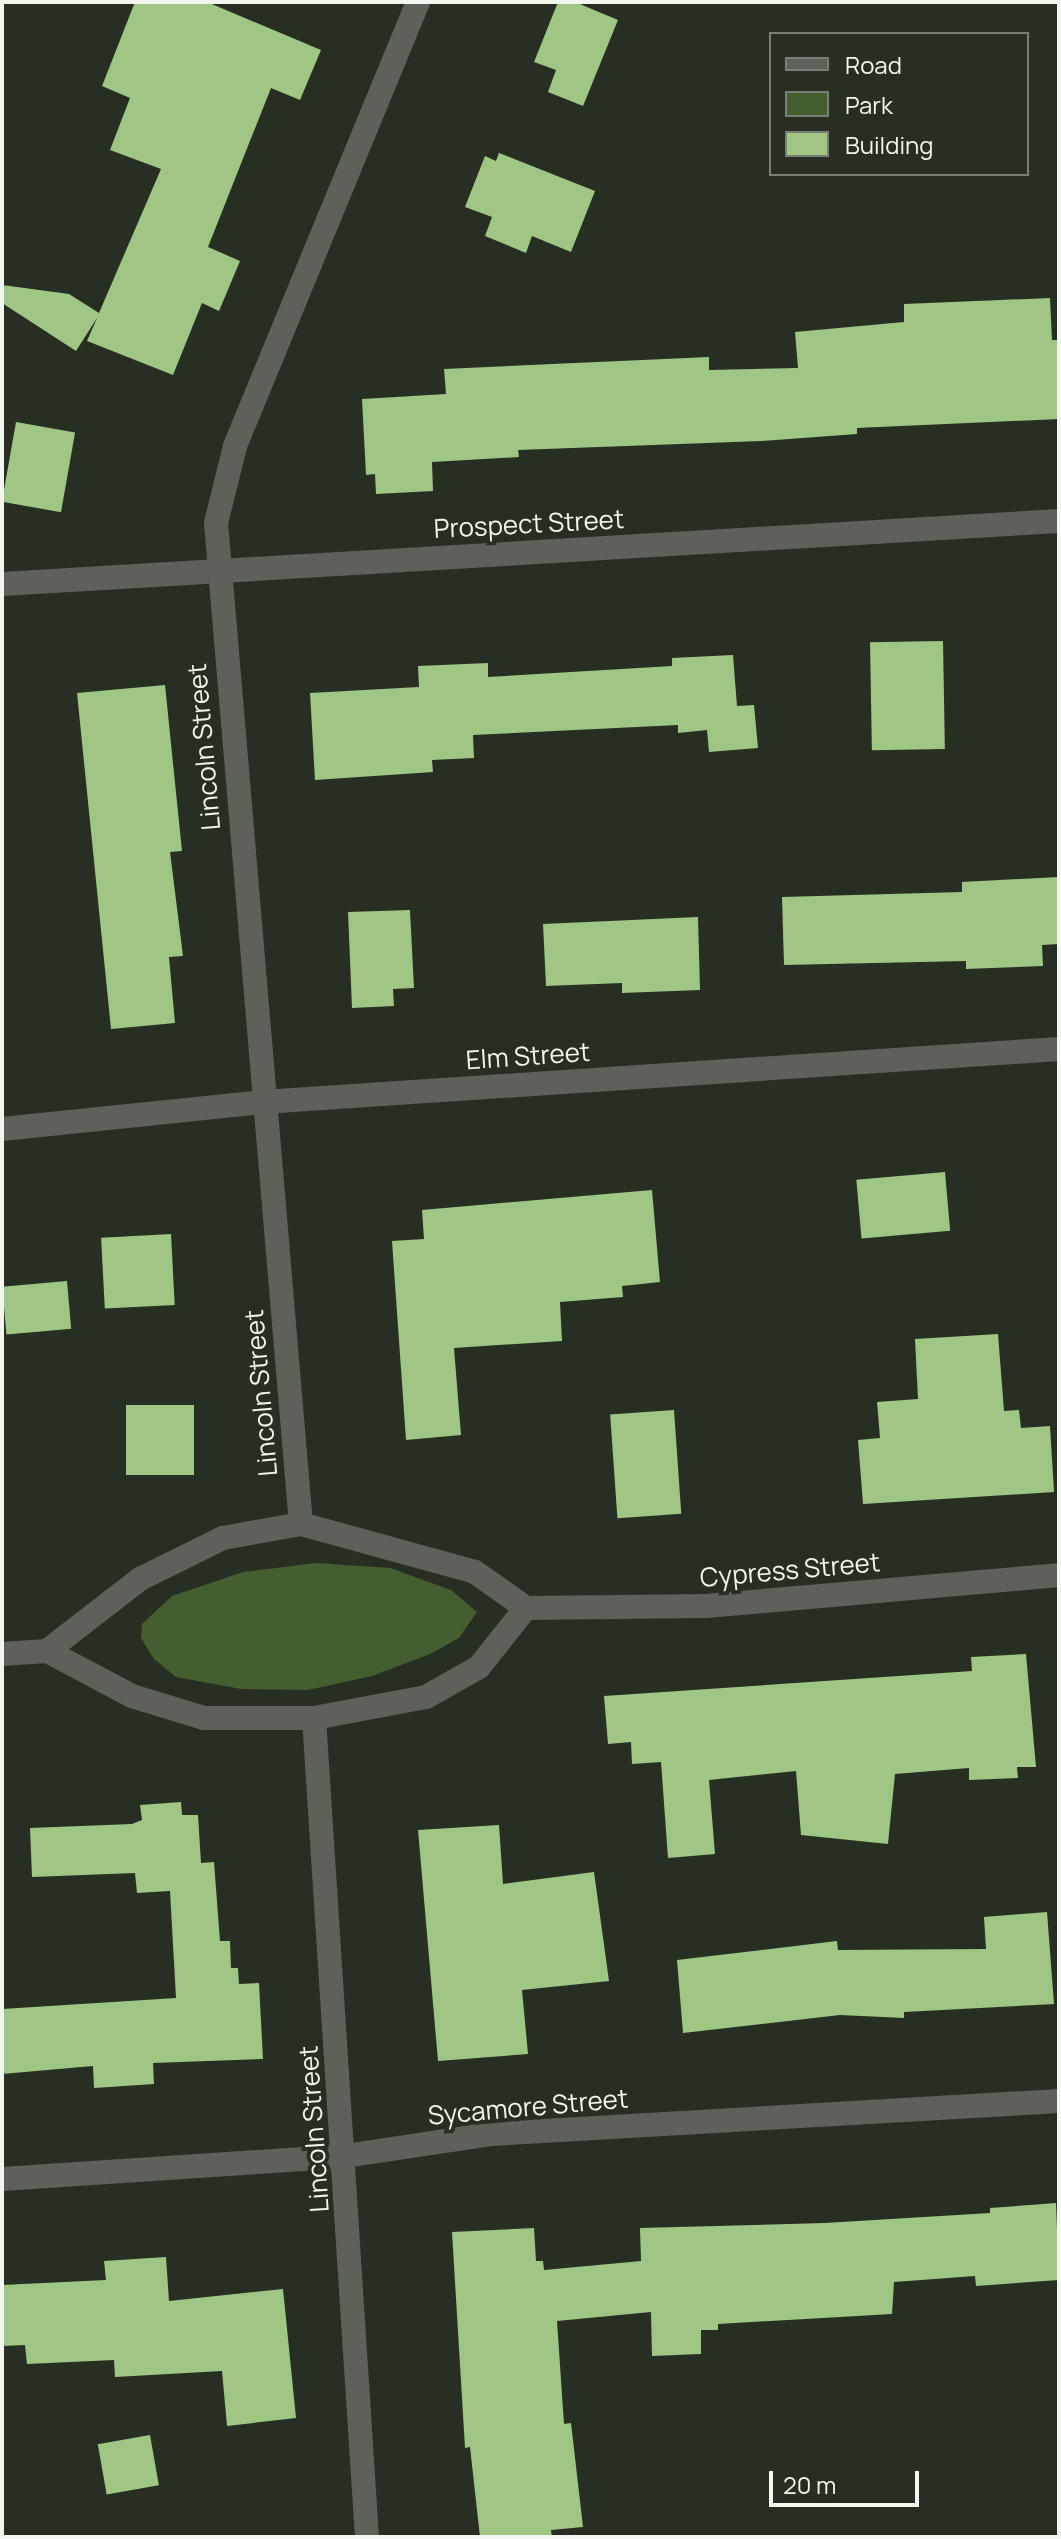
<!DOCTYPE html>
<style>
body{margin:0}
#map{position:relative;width:1061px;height:2539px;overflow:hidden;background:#272f22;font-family:Manrope,sans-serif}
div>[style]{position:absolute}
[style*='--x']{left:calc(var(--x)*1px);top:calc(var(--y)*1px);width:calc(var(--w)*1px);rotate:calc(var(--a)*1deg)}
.green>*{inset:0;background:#445d31}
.building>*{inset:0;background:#a0c686;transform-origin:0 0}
.minor>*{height:24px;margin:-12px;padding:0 12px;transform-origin:12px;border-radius:12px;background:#5d615a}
span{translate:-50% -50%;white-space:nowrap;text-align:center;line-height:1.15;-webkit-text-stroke:8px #272f22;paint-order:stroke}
.street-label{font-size:26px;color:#f1f6ee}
.frame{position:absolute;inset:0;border:4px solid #f1f6ee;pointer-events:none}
.legend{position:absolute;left:769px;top:32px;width:260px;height:144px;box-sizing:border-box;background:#272f22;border:2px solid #787f74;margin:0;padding:10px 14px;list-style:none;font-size:24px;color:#f1f6ee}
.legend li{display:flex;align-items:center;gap:16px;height:40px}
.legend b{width:40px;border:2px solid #787f74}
.scale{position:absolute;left:769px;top:2471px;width:150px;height:36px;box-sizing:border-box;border:4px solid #f1f6ee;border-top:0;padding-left:10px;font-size:24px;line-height:28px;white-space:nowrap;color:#f1f6ee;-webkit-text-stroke:6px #272f22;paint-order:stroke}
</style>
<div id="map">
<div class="green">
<i style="clip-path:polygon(315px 1563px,390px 1568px,451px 1590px,477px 1612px,459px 1638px,430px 1654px,372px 1676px,308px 1690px,241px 1689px,176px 1677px,154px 1659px,141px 1638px,142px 1624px,172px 1596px,243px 1572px)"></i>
</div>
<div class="building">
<i style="clip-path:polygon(135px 2px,207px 2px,321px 50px,300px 100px,271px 88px,208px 247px,240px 261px,219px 311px,202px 303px,173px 375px,87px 341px,97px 318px,76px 351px,2px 303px,2px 285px,69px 294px,99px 313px,161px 169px,110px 150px,130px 98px,102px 86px)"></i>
<i style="clip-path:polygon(558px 2px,575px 2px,618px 20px,583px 106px,548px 92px,556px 70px,534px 62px)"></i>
<i style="clip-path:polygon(499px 153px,595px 191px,571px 252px,532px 236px,526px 253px,485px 236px,492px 217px,465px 207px,485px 156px,496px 161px)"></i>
<i style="clip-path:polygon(1050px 298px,1052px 340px,1059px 340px,1059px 419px,857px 428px,857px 434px,761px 441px,518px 450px,519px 457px,432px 462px,433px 491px,376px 494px,375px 474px,366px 475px,362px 399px,446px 394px,444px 369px,709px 357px,709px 370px,798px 368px,795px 332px,904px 322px,904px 304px)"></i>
<i style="left:16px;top:422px;width:60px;height:81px;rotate:10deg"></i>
<i style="left:943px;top:641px;width:108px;height:73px;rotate:89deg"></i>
<i style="clip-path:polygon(733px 655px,737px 706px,754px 705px,758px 748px,709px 752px,707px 730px,678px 733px,678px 725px,473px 735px,474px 758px,432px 760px,433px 772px,315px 780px,310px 693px,419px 687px,418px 666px,488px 663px,488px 677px,672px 666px,672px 658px)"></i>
<i style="clip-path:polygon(165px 685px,182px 851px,170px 852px,183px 956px,169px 957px,175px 1023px,111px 1029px,77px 693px)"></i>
<i style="clip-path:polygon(1059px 877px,1059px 944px,1042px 945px,1043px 966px,966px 969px,966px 961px,784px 965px,782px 897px,962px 892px,962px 882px)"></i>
<i style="clip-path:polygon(410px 910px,414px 988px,393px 989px,394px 1006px,352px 1008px,348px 912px)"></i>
<i style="clip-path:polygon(698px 917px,700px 990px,622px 993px,622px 983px,546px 986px,543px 924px)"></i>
<i style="left:945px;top:1172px;width:59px;height:89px;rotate:85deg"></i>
<i style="clip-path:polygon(652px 1190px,660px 1282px,622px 1286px,623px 1297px,560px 1302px,562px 1341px,454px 1348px,461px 1435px,406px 1440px,392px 1241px,424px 1239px,422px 1210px)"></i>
<i style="left:171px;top:1234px;width:71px;height:70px;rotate:87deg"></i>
<i style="left:67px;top:1281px;width:48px;height:65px;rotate:85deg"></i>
<i style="clip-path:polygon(998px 1334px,1004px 1411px,1019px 1410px,1021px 1428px,1050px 1426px,1054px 1492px,863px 1504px,858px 1440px,880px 1438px,877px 1402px,918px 1399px,915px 1339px)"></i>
<i style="left:126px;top:1405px;width:68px;height:70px"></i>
<i style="left:674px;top:1410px;width:104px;height:64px;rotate:86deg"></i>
<i style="clip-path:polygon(1026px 1654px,1036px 1767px,1017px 1767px,1018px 1778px,969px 1780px,969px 1768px,895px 1774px,888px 1844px,801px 1835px,796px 1771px,709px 1780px,715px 1854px,668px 1858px,661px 1762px,632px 1764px,631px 1742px,608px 1744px,604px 1696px,972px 1671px,971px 1657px)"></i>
<i style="clip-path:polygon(181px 1802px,182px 1815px,198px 1815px,201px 1863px,214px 1862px,220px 1941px,230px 1941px,231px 1968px,238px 1968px,239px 1984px,259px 1983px,263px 2059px,153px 2063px,154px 2084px,94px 2088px,93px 2066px,2px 2074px,2px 2009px,176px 1998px,170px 1891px,137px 1893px,135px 1873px,32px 1877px,30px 1828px,132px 1824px,142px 1820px,140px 1805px)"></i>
<i style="clip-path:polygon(499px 1825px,503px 1884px,594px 1872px,609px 1981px,522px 1990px,528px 2054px,438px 2061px,418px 1830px)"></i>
<i style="clip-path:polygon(1047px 1912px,1054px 2004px,904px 2012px,904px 2018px,840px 2015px,683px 2033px,677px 1960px,837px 1941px,838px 1950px,986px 1949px,984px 1917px)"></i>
<i style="clip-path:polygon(1056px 2203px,1059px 2280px,976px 2286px,975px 2276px,894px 2282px,892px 2314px,718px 2324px,718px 2330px,701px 2330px,701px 2354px,652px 2356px,651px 2312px,557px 2321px,564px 2424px,571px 2423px,583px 2527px,551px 2530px,552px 2537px,480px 2537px,470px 2447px,465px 2448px,452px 2232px,534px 2228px,536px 2261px,543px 2261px,544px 2270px,641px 2261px,640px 2228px,825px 2223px,990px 2213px,990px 2208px)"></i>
<i style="clip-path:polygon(166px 2257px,169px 2301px,283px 2289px,296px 2418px,227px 2426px,222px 2371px,115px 2377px,114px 2360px,27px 2364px,25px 2345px,2px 2346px,2px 2285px,106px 2280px,104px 2261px)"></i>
<i style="left:150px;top:2435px;width:51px;height:53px;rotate:80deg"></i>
</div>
<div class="minor">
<i style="--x:2;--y:584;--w:1059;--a:-3.41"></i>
<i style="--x:2;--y:1129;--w:262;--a:-5.9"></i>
<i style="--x:263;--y:1102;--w:798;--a:-3.81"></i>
<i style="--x:301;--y:1524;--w:1005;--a:-94.85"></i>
<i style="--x:216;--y:523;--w:79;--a:-76.1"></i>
<i style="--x:235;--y:446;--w:480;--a:-67.6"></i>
<i style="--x:47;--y:1651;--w:118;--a:-37.7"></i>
<i style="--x:140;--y:1579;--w:93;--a:-26.3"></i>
<i style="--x:223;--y:1538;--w:79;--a:-10.2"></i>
<i style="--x:301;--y:1524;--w:180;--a:15.4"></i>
<i style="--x:475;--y:1572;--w:62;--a:35.2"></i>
<i style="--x:526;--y:1608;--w:180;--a:-0.6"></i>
<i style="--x:706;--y:1606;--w:354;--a:-5"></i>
<i style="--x:2;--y:1654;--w:45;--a:-3.8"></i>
<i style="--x:47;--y:1651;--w:96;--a:27.9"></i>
<i style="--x:132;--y:1696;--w:75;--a:17"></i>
<i style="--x:204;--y:1718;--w:110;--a:0"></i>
<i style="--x:314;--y:1718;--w:114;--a:-10.6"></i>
<i style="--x:426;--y:1697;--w:61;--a:-29.5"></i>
<i style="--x:479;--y:1667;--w:75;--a:-51.5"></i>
<i style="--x:314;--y:1718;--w:821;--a:86.3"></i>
<i style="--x:2;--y:2179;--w:344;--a:-3.8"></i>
<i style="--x:345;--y:2156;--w:149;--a:-8.5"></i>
<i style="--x:492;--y:2134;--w:568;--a:-3.33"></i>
</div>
<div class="street-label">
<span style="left:529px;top:524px;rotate:-3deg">Prospect Street</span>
<span style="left:204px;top:747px;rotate:-95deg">Lincoln Street</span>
<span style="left:528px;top:1056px;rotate:-4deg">Elm Street</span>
<span style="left:261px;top:1393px;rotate:-95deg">Lincoln Street</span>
<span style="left:790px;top:1570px;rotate:-5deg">Cypress Street</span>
<span style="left:528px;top:2107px;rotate:-5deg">Sycamore Street</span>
<span style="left:314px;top:2129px;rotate:-94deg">Lincoln Street</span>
</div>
<div class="frame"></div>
<ul class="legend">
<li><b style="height:10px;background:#5d615a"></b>Road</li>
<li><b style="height:22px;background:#445d31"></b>Park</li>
<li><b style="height:22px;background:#a0c686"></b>Building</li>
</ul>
<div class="scale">20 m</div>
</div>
